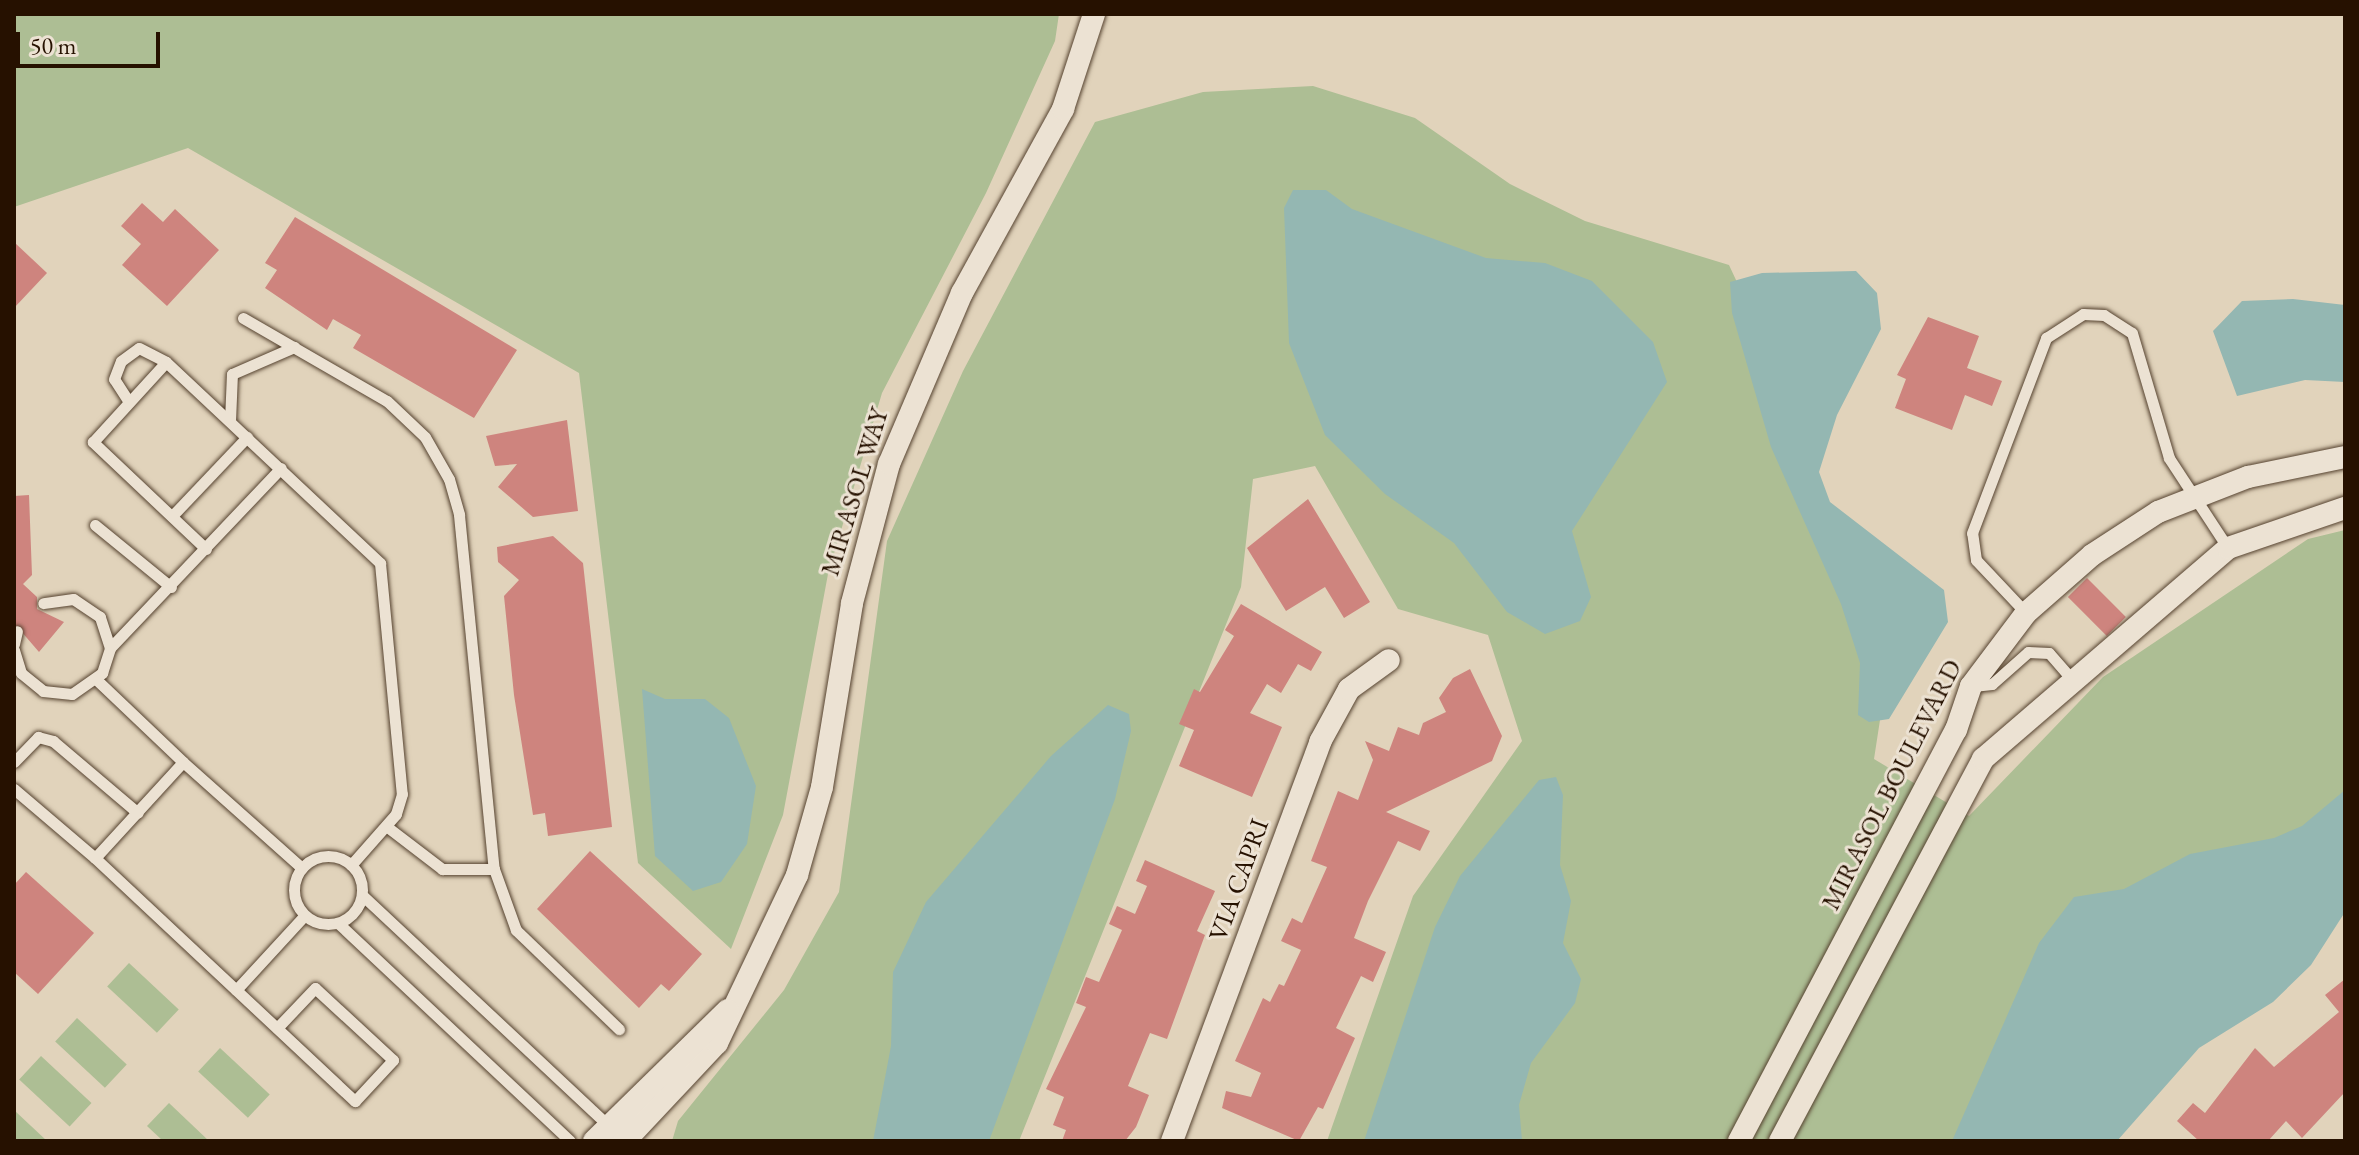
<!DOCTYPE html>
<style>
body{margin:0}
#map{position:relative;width:2359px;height:1155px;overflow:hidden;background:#e1d3bb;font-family:"EB Garamond",serif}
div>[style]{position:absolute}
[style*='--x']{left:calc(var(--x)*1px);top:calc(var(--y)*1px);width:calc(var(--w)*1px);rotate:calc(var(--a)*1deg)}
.green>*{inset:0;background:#adbe94;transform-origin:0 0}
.water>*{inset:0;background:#94b7b2}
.building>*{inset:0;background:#ce847e;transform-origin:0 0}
.roads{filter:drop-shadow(0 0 2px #55422f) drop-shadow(0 0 2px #55422f)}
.lane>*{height:11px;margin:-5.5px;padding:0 5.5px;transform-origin:5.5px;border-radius:5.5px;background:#ece2d3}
.lane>.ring{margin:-5.5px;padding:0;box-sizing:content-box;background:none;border:11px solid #ece2d3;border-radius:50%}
.street>*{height:22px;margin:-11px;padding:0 11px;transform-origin:11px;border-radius:11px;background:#ece2d3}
span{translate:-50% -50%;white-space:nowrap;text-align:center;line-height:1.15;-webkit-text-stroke:6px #ece2d3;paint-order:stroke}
.street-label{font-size:26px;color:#261100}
.frame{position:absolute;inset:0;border:16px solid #261100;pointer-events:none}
.scale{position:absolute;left:16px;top:32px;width:144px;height:36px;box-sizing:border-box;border:4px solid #261100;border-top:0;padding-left:10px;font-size:24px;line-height:28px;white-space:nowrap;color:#261100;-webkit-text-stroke:6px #ece2d3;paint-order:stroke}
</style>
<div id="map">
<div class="green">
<i style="clip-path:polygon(14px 14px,1059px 14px,1055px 41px,986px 193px,882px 393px,828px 574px,783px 815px,731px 949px,638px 863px,579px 373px,188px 148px,14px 207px)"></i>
<i style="clip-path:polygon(1313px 86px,1415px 118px,1510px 184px,1585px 221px,1729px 265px,1764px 340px,1886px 681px,1874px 759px,1969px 816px,2103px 677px,2308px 539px,2345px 530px,2345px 847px,2066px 1141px,1327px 1141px,1413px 896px,1522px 741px,1488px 635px,1398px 609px,1315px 466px,1253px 479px,1241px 587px,1019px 1141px,672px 1141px,678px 1121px,784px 990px,839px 892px,887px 541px,963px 371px,1095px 122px,1203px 92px)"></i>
<i style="left:129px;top:963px;width:68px;height:32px;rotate:43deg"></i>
<i style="left:77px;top:1018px;width:68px;height:32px;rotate:43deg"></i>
<i style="left:220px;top:1048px;width:68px;height:32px;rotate:43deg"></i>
<i style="left:41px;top:1056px;width:69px;height:32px;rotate:43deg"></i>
<i style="clip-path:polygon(169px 1103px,209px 1141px,163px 1141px,147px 1126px)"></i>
<i style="clip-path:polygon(14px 1110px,47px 1141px,14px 1141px)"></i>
</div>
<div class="water">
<i style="clip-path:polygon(1293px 190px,1326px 190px,1352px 209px,1486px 258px,1545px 263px,1592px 281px,1653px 342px,1667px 382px,1572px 531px,1591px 597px,1580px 621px,1545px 634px,1507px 612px,1454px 543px,1385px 494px,1325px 435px,1289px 343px,1284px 208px)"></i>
<i style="clip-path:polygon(1856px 271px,1877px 293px,1881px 329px,1837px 415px,1819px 472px,1830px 502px,1944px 590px,1948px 622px,1889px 719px,1869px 722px,1858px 715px,1860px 663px,1841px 604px,1771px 447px,1732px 313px,1730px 282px,1762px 273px)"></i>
<i style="clip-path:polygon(2293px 299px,2345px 305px,2345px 382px,2305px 380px,2237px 396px,2213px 331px,2242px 301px)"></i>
<i style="clip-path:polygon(642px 689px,665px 699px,705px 699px,729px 718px,756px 786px,747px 844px,721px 882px,693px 891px,655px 856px)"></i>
<i style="clip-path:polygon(1108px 705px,1129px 714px,1131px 731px,1115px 799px,989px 1141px,873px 1141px,891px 1046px,893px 972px,926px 902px,1051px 756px)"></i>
<i style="clip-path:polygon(1556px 777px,1563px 795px,1560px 865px,1571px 901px,1563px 943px,1581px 979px,1575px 1003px,1531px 1063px,1519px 1105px,1522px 1141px,1364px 1141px,1435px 927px,1460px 876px,1539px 780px)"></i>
<i style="clip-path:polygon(2345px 790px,2345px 912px,2311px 965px,2273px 1002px,2199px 1048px,2117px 1141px,1952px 1141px,2039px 943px,2074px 897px,2124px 889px,2190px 854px,2274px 838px,2302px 826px)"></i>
</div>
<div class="building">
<i style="clip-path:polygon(142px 203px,163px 222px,175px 209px,219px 250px,167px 306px,122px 265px,141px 244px,121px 226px)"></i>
<i style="clip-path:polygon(295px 217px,517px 350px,474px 418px,353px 348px,361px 335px,333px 319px,327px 330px,265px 288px,277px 270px,265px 263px)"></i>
<i style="clip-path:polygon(14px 242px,47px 273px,14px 308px)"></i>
<i style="clip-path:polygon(1928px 317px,1979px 336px,1967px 368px,2002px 381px,1992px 406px,1965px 395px,1952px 430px,1895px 408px,1906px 379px,1897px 375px)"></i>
<i style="clip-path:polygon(567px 420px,578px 511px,533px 517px,498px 487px,517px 464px,495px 466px,486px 436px)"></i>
<i style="clip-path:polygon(29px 495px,32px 575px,23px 584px,37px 597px,37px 609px,64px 622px,39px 652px,14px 623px,14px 496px)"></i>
<i style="clip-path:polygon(1308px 499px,1370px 602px,1344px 618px,1325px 587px,1286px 611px,1247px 548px)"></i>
<i style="clip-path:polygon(553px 536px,583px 563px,612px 827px,548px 836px,545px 813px,533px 815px,514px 695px,504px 596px,519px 580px,498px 562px,497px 547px)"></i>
<i style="left:2087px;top:578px;width:55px;height:27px;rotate:45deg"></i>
<i style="clip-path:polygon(1241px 604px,1322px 652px,1311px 671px,1298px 664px,1281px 693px,1267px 684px,1250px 713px,1282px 727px,1252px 797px,1179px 766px,1194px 730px,1179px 724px,1194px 689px,1200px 692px,1234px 636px,1225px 630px)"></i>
<i style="clip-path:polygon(1470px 669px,1502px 736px,1492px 761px,1386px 812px,1430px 831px,1420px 851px,1398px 841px,1368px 901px,1354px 938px,1386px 952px,1373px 982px,1361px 976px,1336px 1028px,1355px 1038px,1323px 1109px,1318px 1107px,1299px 1141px,1222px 1108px,1226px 1091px,1251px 1097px,1261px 1073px,1235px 1061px,1263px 998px,1270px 1002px,1279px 984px,1284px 986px,1301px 950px,1281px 941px,1292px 918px,1302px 923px,1327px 867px,1311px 861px,1338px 791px,1358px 800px,1373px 760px,1365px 741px,1389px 751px,1398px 727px,1419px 735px,1423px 723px,1446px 712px,1439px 698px,1453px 678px)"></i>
<i style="clip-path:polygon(590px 851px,702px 954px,669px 991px,661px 984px,639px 1008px,537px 909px)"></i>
<i style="clip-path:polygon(1145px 860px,1215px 891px,1197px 931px,1205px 935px,1167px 1039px,1150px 1033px,1128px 1086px,1149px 1095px,1136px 1127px,1125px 1141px,1062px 1141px,1066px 1130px,1053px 1125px,1064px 1097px,1046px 1089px,1086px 1007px,1076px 1003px,1086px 977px,1099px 982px,1122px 930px,1109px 924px,1117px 906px,1135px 914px,1147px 886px,1136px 881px)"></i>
<i style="clip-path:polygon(26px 872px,94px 933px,38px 994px,14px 972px,14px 885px)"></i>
<i style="clip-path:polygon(2345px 979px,2345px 1092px,2302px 1138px,2286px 1121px,2268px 1141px,2199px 1141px,2177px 1121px,2193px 1103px,2205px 1113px,2255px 1048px,2274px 1067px,2339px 1012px,2325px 995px)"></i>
</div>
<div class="roads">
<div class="lane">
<i style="--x:243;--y:318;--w:166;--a:30"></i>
<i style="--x:387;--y:401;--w:52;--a:43.5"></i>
<i style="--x:425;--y:437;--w:48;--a:60.3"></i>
<i style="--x:449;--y:479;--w:37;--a:74"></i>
<i style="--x:459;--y:515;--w:356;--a:84.4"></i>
<i style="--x:129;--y:402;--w:27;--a:-123"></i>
<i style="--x:114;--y:379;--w:19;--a:-69"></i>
<i style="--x:121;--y:361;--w:22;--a:-36"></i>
<i style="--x:139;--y:348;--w:30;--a:27"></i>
<i style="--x:230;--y:421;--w:47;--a:-87.6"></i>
<i style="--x:232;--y:374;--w:68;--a:-23.5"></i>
<i style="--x:172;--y:516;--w:109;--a:-46.5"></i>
<i style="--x:95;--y:525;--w:98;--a:39.2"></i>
<i style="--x:206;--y:549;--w:156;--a:-136.6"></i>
<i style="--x:93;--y:442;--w:108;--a:-47.6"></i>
<i style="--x:166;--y:362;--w:294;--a:43.2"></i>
<i style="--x:380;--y:563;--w:232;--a:84.6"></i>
<i style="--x:402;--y:794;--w:21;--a:107"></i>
<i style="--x:396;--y:814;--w:68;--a:131.4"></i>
<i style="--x:2026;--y:613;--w:73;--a:-133.3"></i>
<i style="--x:1976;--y:560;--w:27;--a:-98"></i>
<i style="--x:1972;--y:533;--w:209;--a:-69.2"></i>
<i style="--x:2046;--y:338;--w:44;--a:-33"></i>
<i style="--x:2083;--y:314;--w:21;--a:3"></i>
<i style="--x:2104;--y:315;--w:33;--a:33"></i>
<i style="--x:2132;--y:333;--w:130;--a:73.5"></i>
<i style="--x:2169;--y:458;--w:108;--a:56.8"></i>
<i style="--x:14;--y:644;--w:13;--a:-77"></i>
<i style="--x:110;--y:648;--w:248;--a:-46.5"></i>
<i style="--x:14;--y:650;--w:24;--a:73"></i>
<i style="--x:21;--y:673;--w:28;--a:39"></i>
<i style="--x:43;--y:691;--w:29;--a:6"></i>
<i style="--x:72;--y:694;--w:37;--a:-35"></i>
<i style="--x:102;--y:673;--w:26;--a:-72"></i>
<i style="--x:110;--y:648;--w:33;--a:-108"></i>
<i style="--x:100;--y:617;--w:32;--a:-146"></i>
<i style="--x:73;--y:599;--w:30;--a:172"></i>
<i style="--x:1973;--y:686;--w:19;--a:-6"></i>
<i style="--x:1992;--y:684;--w:48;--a:-41.6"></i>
<i style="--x:2028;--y:652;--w:21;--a:3"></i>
<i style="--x:2049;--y:653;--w:35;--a:49"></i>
<i style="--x:14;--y:762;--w:35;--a:-46"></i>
<i style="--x:38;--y:737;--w:16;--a:15"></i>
<i style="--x:53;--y:741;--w:111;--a:40.3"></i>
<i style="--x:183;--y:762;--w:159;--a:41.7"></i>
<i style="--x:14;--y:789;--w:106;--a:40.4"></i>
<i style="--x:95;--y:858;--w:130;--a:-47.5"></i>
<i style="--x:183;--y:762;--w:119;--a:-136.4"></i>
<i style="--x:386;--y:826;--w:71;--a:37.5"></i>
<i style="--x:442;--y:869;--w:52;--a:0"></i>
<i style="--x:494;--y:869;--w:65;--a:70.2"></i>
<i style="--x:516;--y:930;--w:143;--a:43.9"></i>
<i class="ring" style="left:294px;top:856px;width:57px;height:57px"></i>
<i style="--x:95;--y:858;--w:356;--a:43.1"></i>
<i style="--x:355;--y:1101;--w:56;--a:-47.2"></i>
<i style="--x:393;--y:1060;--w:106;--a:-137.3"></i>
<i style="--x:315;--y:988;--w:55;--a:133.5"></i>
<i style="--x:362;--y:895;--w:338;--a:43.1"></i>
<i style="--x:338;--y:923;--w:318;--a:43.2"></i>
<i style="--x:236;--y:990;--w:100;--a:-47.4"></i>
</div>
<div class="street">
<i style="--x:609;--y:1126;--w:22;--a:43"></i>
<i style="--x:625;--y:1141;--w:134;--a:-46.8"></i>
<i style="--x:717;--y:1043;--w:186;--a:-64.5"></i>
<i style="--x:797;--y:875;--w:91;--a:-74.1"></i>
<i style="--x:822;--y:787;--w:186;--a:-80.7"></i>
<i style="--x:852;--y:603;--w:144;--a:-75.1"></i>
<i style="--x:889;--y:464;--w:186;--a:-66.9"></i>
<i style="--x:962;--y:293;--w:210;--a:-61.2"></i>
<i style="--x:1063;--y:109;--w:100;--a:-71.9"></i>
<i style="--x:594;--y:1141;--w:187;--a:-44.4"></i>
<i style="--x:1172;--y:1141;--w:426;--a:-69.6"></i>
<i style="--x:1320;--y:742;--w:60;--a:-61.3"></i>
<i style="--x:1349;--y:689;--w:49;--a:-35.9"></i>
<i style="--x:1739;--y:1141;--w:465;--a:-62.2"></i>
<i style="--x:1956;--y:730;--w:46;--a:-71.2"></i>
<i style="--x:1971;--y:686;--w:91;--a:-53"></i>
<i style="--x:2026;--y:613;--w:88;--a:-41.3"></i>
<i style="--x:2092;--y:555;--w:79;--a:-33.1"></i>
<i style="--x:2158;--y:512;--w:97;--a:-21.3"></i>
<i style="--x:2248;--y:477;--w:99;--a:-11.7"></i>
<i style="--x:1780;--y:1141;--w:433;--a:-62"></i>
<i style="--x:1983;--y:759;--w:323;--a:-40.7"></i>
<i style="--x:2228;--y:548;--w:124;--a:-18.9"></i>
</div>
</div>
<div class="street-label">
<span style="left:855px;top:492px;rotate:-73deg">MIRASOL WAY</span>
<span style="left:1892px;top:785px;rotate:-63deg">MIRASOL BOULEVARD</span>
<span style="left:1239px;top:880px;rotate:-70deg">VIA CAPRI</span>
</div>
<div class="frame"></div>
<div class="scale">50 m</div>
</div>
